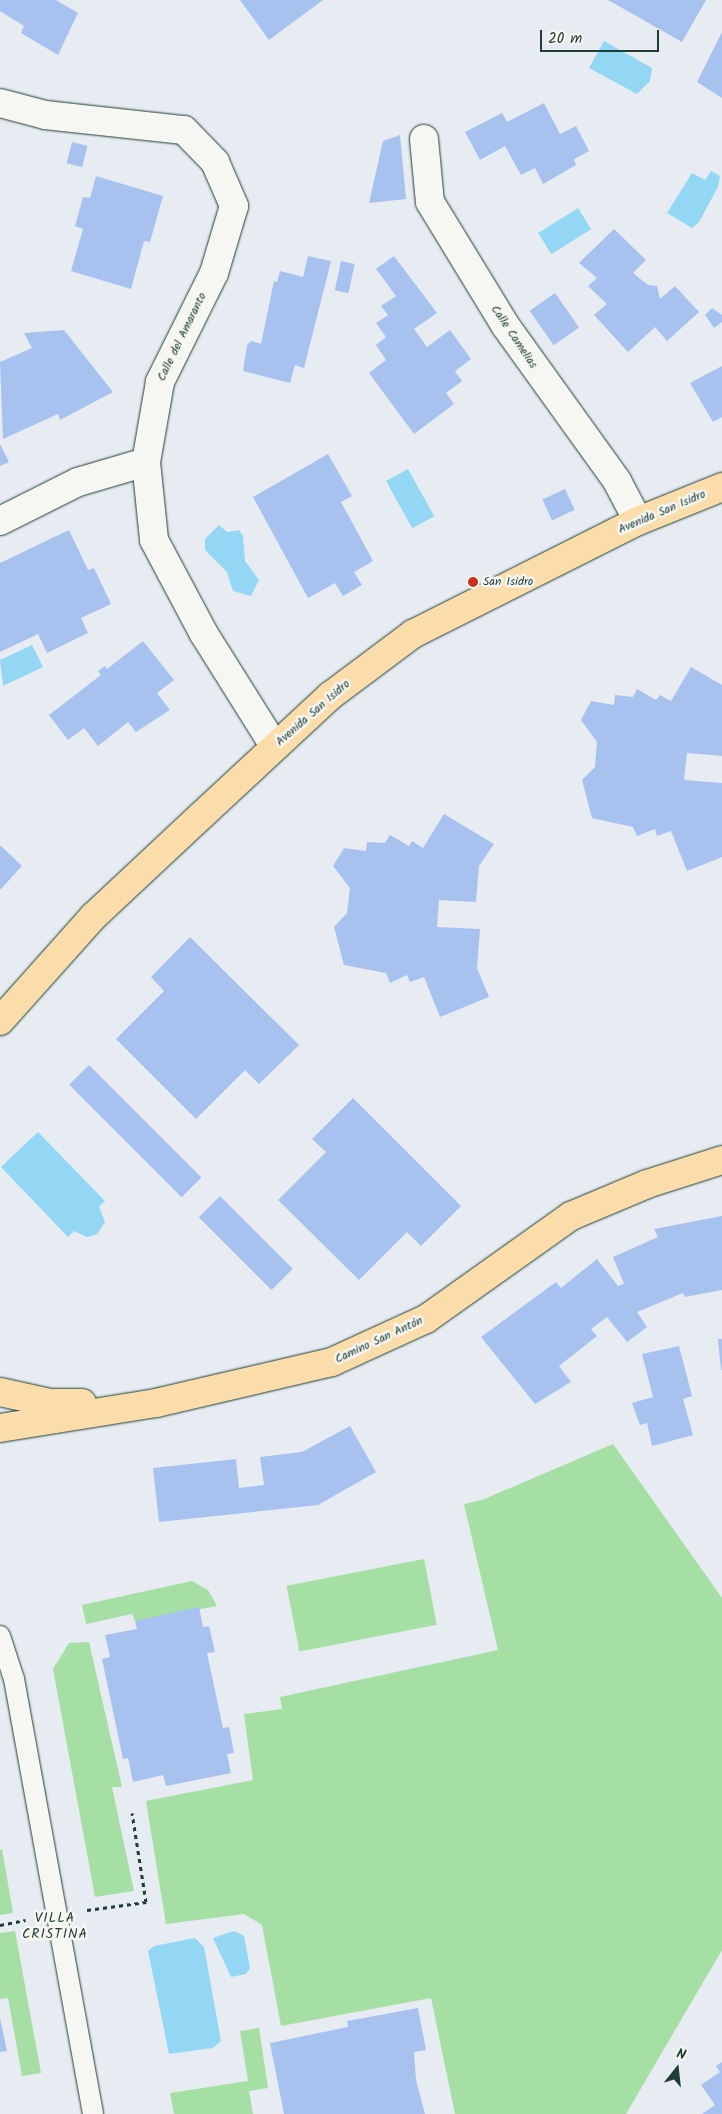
<!DOCTYPE html>
<meta charset="utf-8">
<style>
body{margin:0}
#map{position:relative;width:722px;height:2114px;overflow:hidden;background:#e6ecf1;font-family:Kalam,sans-serif}
div>[style]{position:absolute}
[style*='--x']{left:calc(var(--x)*1px);top:calc(var(--y)*1px);width:calc(var(--w)*1px);rotate:calc(var(--a)*1deg)}
.green>*{inset:0;background:#a6dfa4;transform-origin:0 0}
.water>*{inset:0;background:#93d7f4;transform-origin:0 0}
.building>*{inset:0;background:#a7c2ef;transform-origin:0 0}
.path>*{height:3px;margin-top:-1.5px;transform-origin:0;background:repeating-linear-gradient(90deg,#1f3d34 0 4px,transparent 0 8px)}
.roads{filter:drop-shadow(0 0 1px #1f3d34) drop-shadow(0 0 1px #1f3d34)}
.lane>*{height:20px;margin:-10px;padding:0 10px;transform-origin:10px;border-radius:10px;background:#f6f6f2}
.street>*{height:28px;margin:-14px;padding:0 14px;transform-origin:14px;border-radius:14px;background:#f6f6f2}
.primary>*{height:28px;margin:-14px;padding:0 14px;transform-origin:14px;border-radius:14px;background:#faddab}
.dots>*{width:14px;height:14px;translate:-50% -50%;box-sizing:border-box;border:2px solid #f6f6f2;border-radius:50%}
span{translate:-50% -50%;white-space:nowrap;text-align:center;line-height:1.15;-webkit-text-stroke:5px #f6f6f2;paint-order:stroke}
.street-label{font-size:12px;color:#1f3d34}
.poi-label{font-size:12px;color:#1f3d34}
.left{translate:0 -50%;text-align:left}
.neighbourhood-label{font-size:14px;color:#1f3d34;letter-spacing:1px}
.north{position:absolute;left:652px;top:2044px;width:50px;height:50px;-webkit-text-stroke:4px #f6f6f2;paint-order:stroke;rotate:16deg;font-size:14px;font-weight:700;line-height:20px;text-align:center;color:#1f3d34}
.north::after{content:'';display:block;margin:auto;width:18px;height:22px;background:#1f3d34;clip-path:polygon(50% 0,100% 100%,50% 72%,0 100%)}
.scale{position:absolute;left:540px;top:30px;width:119px;height:22px;box-sizing:border-box;border:2px solid #1f3d34;border-top:0;padding-left:6px;font-size:15px;line-height:18px;white-space:nowrap;color:#1f3d34;-webkit-text-stroke:4px #f6f6f2;paint-order:stroke}
</style>
<div id="map">
<div class="green">
<i style="clip-path:polygon(613px 1444px,722px 1598px,722px 1950px,626px 2114px,455px 2114px,431px 1998px,281px 2026px,262px 1925px,244px 1914px,166px 1924px,146px 1801px,253px 1780px,244px 1714px,282px 1709px,280px 1697px,498px 1650px,464px 1504px,482px 1500px)"></i>
<i style="left:424px;top:1559px;width:67px;height:140px;rotate:79deg"></i>
<i style="clip-path:polygon(192px 1581px,208px 1590px,217px 1606px,135px 1621px,132px 1614px,86px 1624px,82px 1605px)"></i>
<i style="clip-path:polygon(89px 1642px,122px 1787px,112px 1787px,134px 1891px,95px 1897px,53px 1669px,69px 1643px)"></i>
<i style="clip-path:polygon(2px 1849px,13px 1913px,0 1915px,0 1850px)"></i>
<i style="clip-path:polygon(15px 1931px,41px 2073px,22px 2076px,8px 1998px,0 1999px,0 1933px)"></i>
<i style="clip-path:polygon(259px 2028px,268px 2088px,249px 2091px,253px 2114px,174px 2114px,170px 2093px,248px 2081px,240px 2031px)"></i>
</div>
<div class="water">
<i style="clip-path:polygon(604px 41px,652px 68px,650px 81px,637px 94px,589px 68px)"></i>
<i style="clip-path:polygon(711px 171px,720px 176px,718px 187px,699px 222px,692px 228px,667px 213px,692px 173px,705px 180px)"></i>
<i style="left:578px;top:208px;width:25px;height:47px;rotate:58deg"></i>
<i style="left:408px;top:469px;width:54px;height:25px;rotate:61deg"></i>
<i style="clip-path:polygon(219px 525px,227px 532px,239px 530px,243px 536px,245px 561px,259px 580px,251px 596px,233px 591px,227px 572px,205px 550px,205px 539px)"></i>
<i style="clip-path:polygon(32px 645px,43px 667px,3px 686px,0 660px)"></i>
<i style="clip-path:polygon(38px 1132px,105px 1201px,99px 1207px,105px 1222px,97px 1234px,87px 1237px,74px 1231px,68px 1237px,1px 1167px)"></i>
<i style="clip-path:polygon(234px 1931px,244px 1936px,250px 1968px,246px 1974px,231px 1977px,213px 1938px)"></i>
<i style="clip-path:polygon(195px 1938px,204px 1947px,221px 2041px,213px 2048px,169px 2054px,148px 1951px,154px 1946px)"></i>
</div>
<div class="building">
<i style="clip-path:polygon(0 0,56px 0,78px 13px,58px 55px,21px 33px,24px 26px,0 11px)"></i>
<i style="clip-path:polygon(240px 0,323px 0,269px 40px)"></i>
<i style="clip-path:polygon(608px 0,706px 0,682px 42px)"></i>
<i style="clip-path:polygon(722px 32px,722px 98px,697px 82px)"></i>
<i style="clip-path:polygon(544px 103px,560px 134px,576px 126px,589px 151px,574px 159px,576px 165px,543px 184px,535px 168px,521px 175px,505px 146px,480px 160px,465px 132px,502px 113px,507px 122px)"></i>
<i style="clip-path:polygon(400px 135px,406px 199px,369px 203px,383px 141px)"></i>
<i style="left:72px;top:142px;width:16px;height:22px;rotate:14deg"></i>
<i style="clip-path:polygon(96px 176px,163px 196px,150px 242px,144px 241px,131px 289px,71px 271px,83px 229px,75px 226px,83px 197px,90px 198px)"></i>
<i style="clip-path:polygon(614px 229px,646px 260px,633px 273px,648px 285px,657px 286px,660px 299px,675px 286px,699px 312px,667px 341px,655px 327px,628px 352px,594px 315px,607px 304px,588px 286px,597px 278px,579px 263px)"></i>
<i style="clip-path:polygon(308px 256px,331px 261px,304px 368px,295px 365px,290px 383px,243px 371px,247px 345px,251px 341px,261px 344px,274px 281px,277px 282px,280px 271px,303px 277px)"></i>
<i style="clip-path:polygon(394px 256px,437px 313px,414px 329px,427px 347px,450px 330px,471px 359px,455px 371px,462px 381px,446px 393px,454px 404px,414px 434px,369px 373px,386px 360px,376px 345px,386px 337px,376px 323px,388px 315px,381px 306px,396px 296px,376px 269px)"></i>
<i style="left:341px;top:261px;width:14px;height:30px;rotate:12deg"></i>
<i style="left:555px;top:293px;width:42px;height:31px;rotate:55deg"></i>
<i style="clip-path:polygon(712px 308px,722px 315px,722px 322px,714px 328px,705px 315px)"></i>
<i style="clip-path:polygon(64px 330px,113px 392px,60px 420px,58px 414px,3px 439px,0 362px,32px 348px,24px 333px)"></i>
<i style="clip-path:polygon(722px 366px,722px 417px,713px 422px,690px 383px)"></i>
<i style="clip-path:polygon(0 444px,9px 462px,0 466px)"></i>
<i style="clip-path:polygon(328px 454px,352px 496px,341px 502px,373px 561px,354px 572px,362px 585px,343px 596px,335px 583px,308px 598px,253px 497px)"></i>
<i style="left:565px;top:489px;width:23px;height:25px;rotate:65deg"></i>
<i style="clip-path:polygon(69px 530px,88px 570px,94px 568px,111px 604px,81px 618px,88px 633px,47px 653px,38px 634px,0 652px,0 563px)"></i>
<i style="clip-path:polygon(143px 641px,174px 680px,157px 693px,170px 710px,136px 732px,128px 722px,98px 746px,84px 728px,68px 740px,49px 715px,101px 675px,98px 671px,105px 666px,107px 669px)"></i>
<i style="clip-path:polygon(691px 667px,722px 685px,722px 756px,687px 753px,684px 780px,722px 783px,722px 857px,687px 871px,671px 831px,657px 836px,655px 829px,637px 836px,633px 827px,592px 818px,582px 780px,595px 767px,597px 742px,581px 720px,591px 701px,614px 705px,615px 695px,633px 697px,637px 689px,656px 700px,660px 695px,671px 701px)"></i>
<i style="clip-path:polygon(444px 814px,494px 844px,479px 866px,476px 902px,439px 900px,437px 927px,480px 929px,477px 968px,489px 997px,440px 1017px,424px 977px,410px 982px,407px 975px,390px 983px,386px 973px,344px 965px,334px 927px,347px 913px,350px 888px,333px 866px,344px 848px,366px 851px,367px 842px,385px 843px,390px 835px,409px 846px,412px 841px,423px 848px)"></i>
<i style="clip-path:polygon(0 845px,22px 866px,0 890px)"></i>
<i style="clip-path:polygon(190px 937px,299px 1045px,259px 1084px,245px 1070px,196px 1119px,116px 1039px,164px 991px,151px 977px)"></i>
<i style="left:89px;top:1065px;width:159px;height:28px;rotate:45deg"></i>
<i style="clip-path:polygon(353px 1098px,461px 1206px,421px 1246px,407px 1232px,359px 1280px,278px 1200px,326px 1152px,312px 1139px)"></i>
<i style="left:220px;top:1196px;width:103px;height:30px;rotate:45deg"></i>
<i style="clip-path:polygon(722px 1216px,722px 1290px,685px 1297px,683px 1293px,637px 1312px,647px 1327px,627px 1342px,607px 1317px,591px 1329px,597px 1336px,559px 1366px,571px 1382px,535px 1404px,481px 1337px,556px 1282px,561px 1288px,597px 1259px,618px 1286px,624px 1284px,613px 1257px,658px 1237px,654px 1229px)"></i>
<i style="clip-path:polygon(718px 1339px,722px 1339px,722px 1370px,721px 1370px)"></i>
<i style="clip-path:polygon(679px 1346px,692px 1396px,683px 1399px,693px 1435px,652px 1446px,647px 1423px,640px 1425px,632px 1403px,653px 1397px,642px 1354px)"></i>
<i style="clip-path:polygon(350px 1426px,376px 1472px,318px 1505px,159px 1522px,153px 1468px,236px 1459px,239px 1488px,264px 1485px,260px 1457px,302px 1452px)"></i>
<i style="clip-path:polygon(199px 1607px,203px 1627px,209px 1626px,215px 1652px,207px 1653px,223px 1728px,229px 1727px,234px 1753px,227px 1754px,231px 1773px,166px 1786px,163px 1775px,133px 1782px,128px 1758px,123px 1759px,102px 1659px,110px 1657px,105px 1635px,137px 1629px,135px 1621px)"></i>
<i style="clip-path:polygon(418px 2008px,426px 2050px,414px 2052px,416px 2080px,425px 2114px,284px 2114px,270px 2043px,348px 2027px,347px 2021px)"></i>
<i style="clip-path:polygon(0 2018px,7px 2051px,0 2052px)"></i>
<i style="clip-path:polygon(722px 2062px,722px 2114px,702px 2114px,715px 2105px,701px 2085px,720px 2072px,716px 2066px)"></i>
</div>
<div class="path">
<i style="--x:87;--y:1910;--w:60;--a:-7.7"></i>
<i style="--x:146;--y:1902;--w:90;--a:-98.9"></i>
<i style="--x:0;--y:1925;--w:26;--a:-11"></i>
</div>
<div class="roads">
<div class="lane">
<i style="--x:0;--y:1636;--w:45;--a:72"></i>
<i style="--x:14;--y:1679;--w:442;--a:79.7"></i>
</div>
<div class="street">
<i style="--x:0;--y:103;--w:47;--a:14.9"></i>
<i style="--x:45;--y:115;--w:140;--a:6.2"></i>
<i style="--x:184;--y:130;--w:45;--a:45.9"></i>
<i style="--x:215;--y:162;--w:48;--a:66.6"></i>
<i style="--x:234;--y:206;--w:70;--a:106.6"></i>
<i style="--x:214;--y:273;--w:122;--a:116.4"></i>
<i style="--x:160;--y:382;--w:81;--a:99.9"></i>
<i style="--x:146;--y:462;--w:78;--a:84.1"></i>
<i style="--x:154;--y:540;--w:106;--a:62"></i>
<i style="--x:204;--y:634;--w:133;--a:57.9"></i>
<i style="--x:424;--y:139;--w:63;--a:84.6"></i>
<i style="--x:430;--y:202;--w:144;--a:58.6"></i>
<i style="--x:505;--y:325;--w:192;--a:54.3"></i>
<i style="--x:617;--y:481;--w:45;--a:62.3"></i>
<i style="--x:0;--y:521;--w:87;--a:-26.6"></i>
<i style="--x:78;--y:482;--w:71;--a:-16.4"></i>
</div>
<div class="primary">
<i style="--x:0;--y:1021;--w:141;--a:-48.2"></i>
<i style="--x:94;--y:916;--w:148;--a:-43.1"></i>
<i style="--x:202;--y:815;--w:175;--a:-42.9"></i>
<i style="--x:330;--y:696;--w:104;--a:-36.8"></i>
<i style="--x:413;--y:634;--w:252;--a:-26.7"></i>
<i style="--x:638;--y:521;--w:91;--a:-22"></i>
<i style="--x:0;--y:1392;--w:51;--a:12.4"></i>
<i style="--x:50;--y:1403;--w:32;--a:0"></i>
<i style="--x:0;--y:1428;--w:158;--a:-9.1"></i>
<i style="--x:156;--y:1403;--w:181;--a:-13.1"></i>
<i style="--x:332;--y:1362;--w:103;--a:-24.6"></i>
<i style="--x:426;--y:1319;--w:178;--a:-35.4"></i>
<i style="--x:571;--y:1216;--w:82;--a:-22.8"></i>
<i style="--x:647;--y:1184;--w:79;--a:-17.7"></i>
</div>
</div>
<div class="dots">
<i style="left:473px;top:582px;background:#c8321e"></i>
</div>
<div class="street-label">
<span style="left:182px;top:337px;rotate:-64deg">Calle del Amaranto</span>
<span style="left:514px;top:337px;rotate:56deg">Calle Camelias</span>
<span style="left:662px;top:512px;rotate:-23deg">Avenida San Isidro</span>
<span style="left:313px;top:713px;rotate:-41deg">Avenida San Isidro</span>
<span style="left:379px;top:1340px;rotate:-25deg">Camino San Antón</span>
</div>
<div class="poi-label">
<span class="left" style="left:483px;top:582px">San Isidro</span>
</div>
<div class="neighbourhood-label">
<span style="left:55px;top:1926px">VILLA<br>CRISTINA</span>
</div>
<div class="north">N</div>
<div class="scale">20 m</div>
</div>
